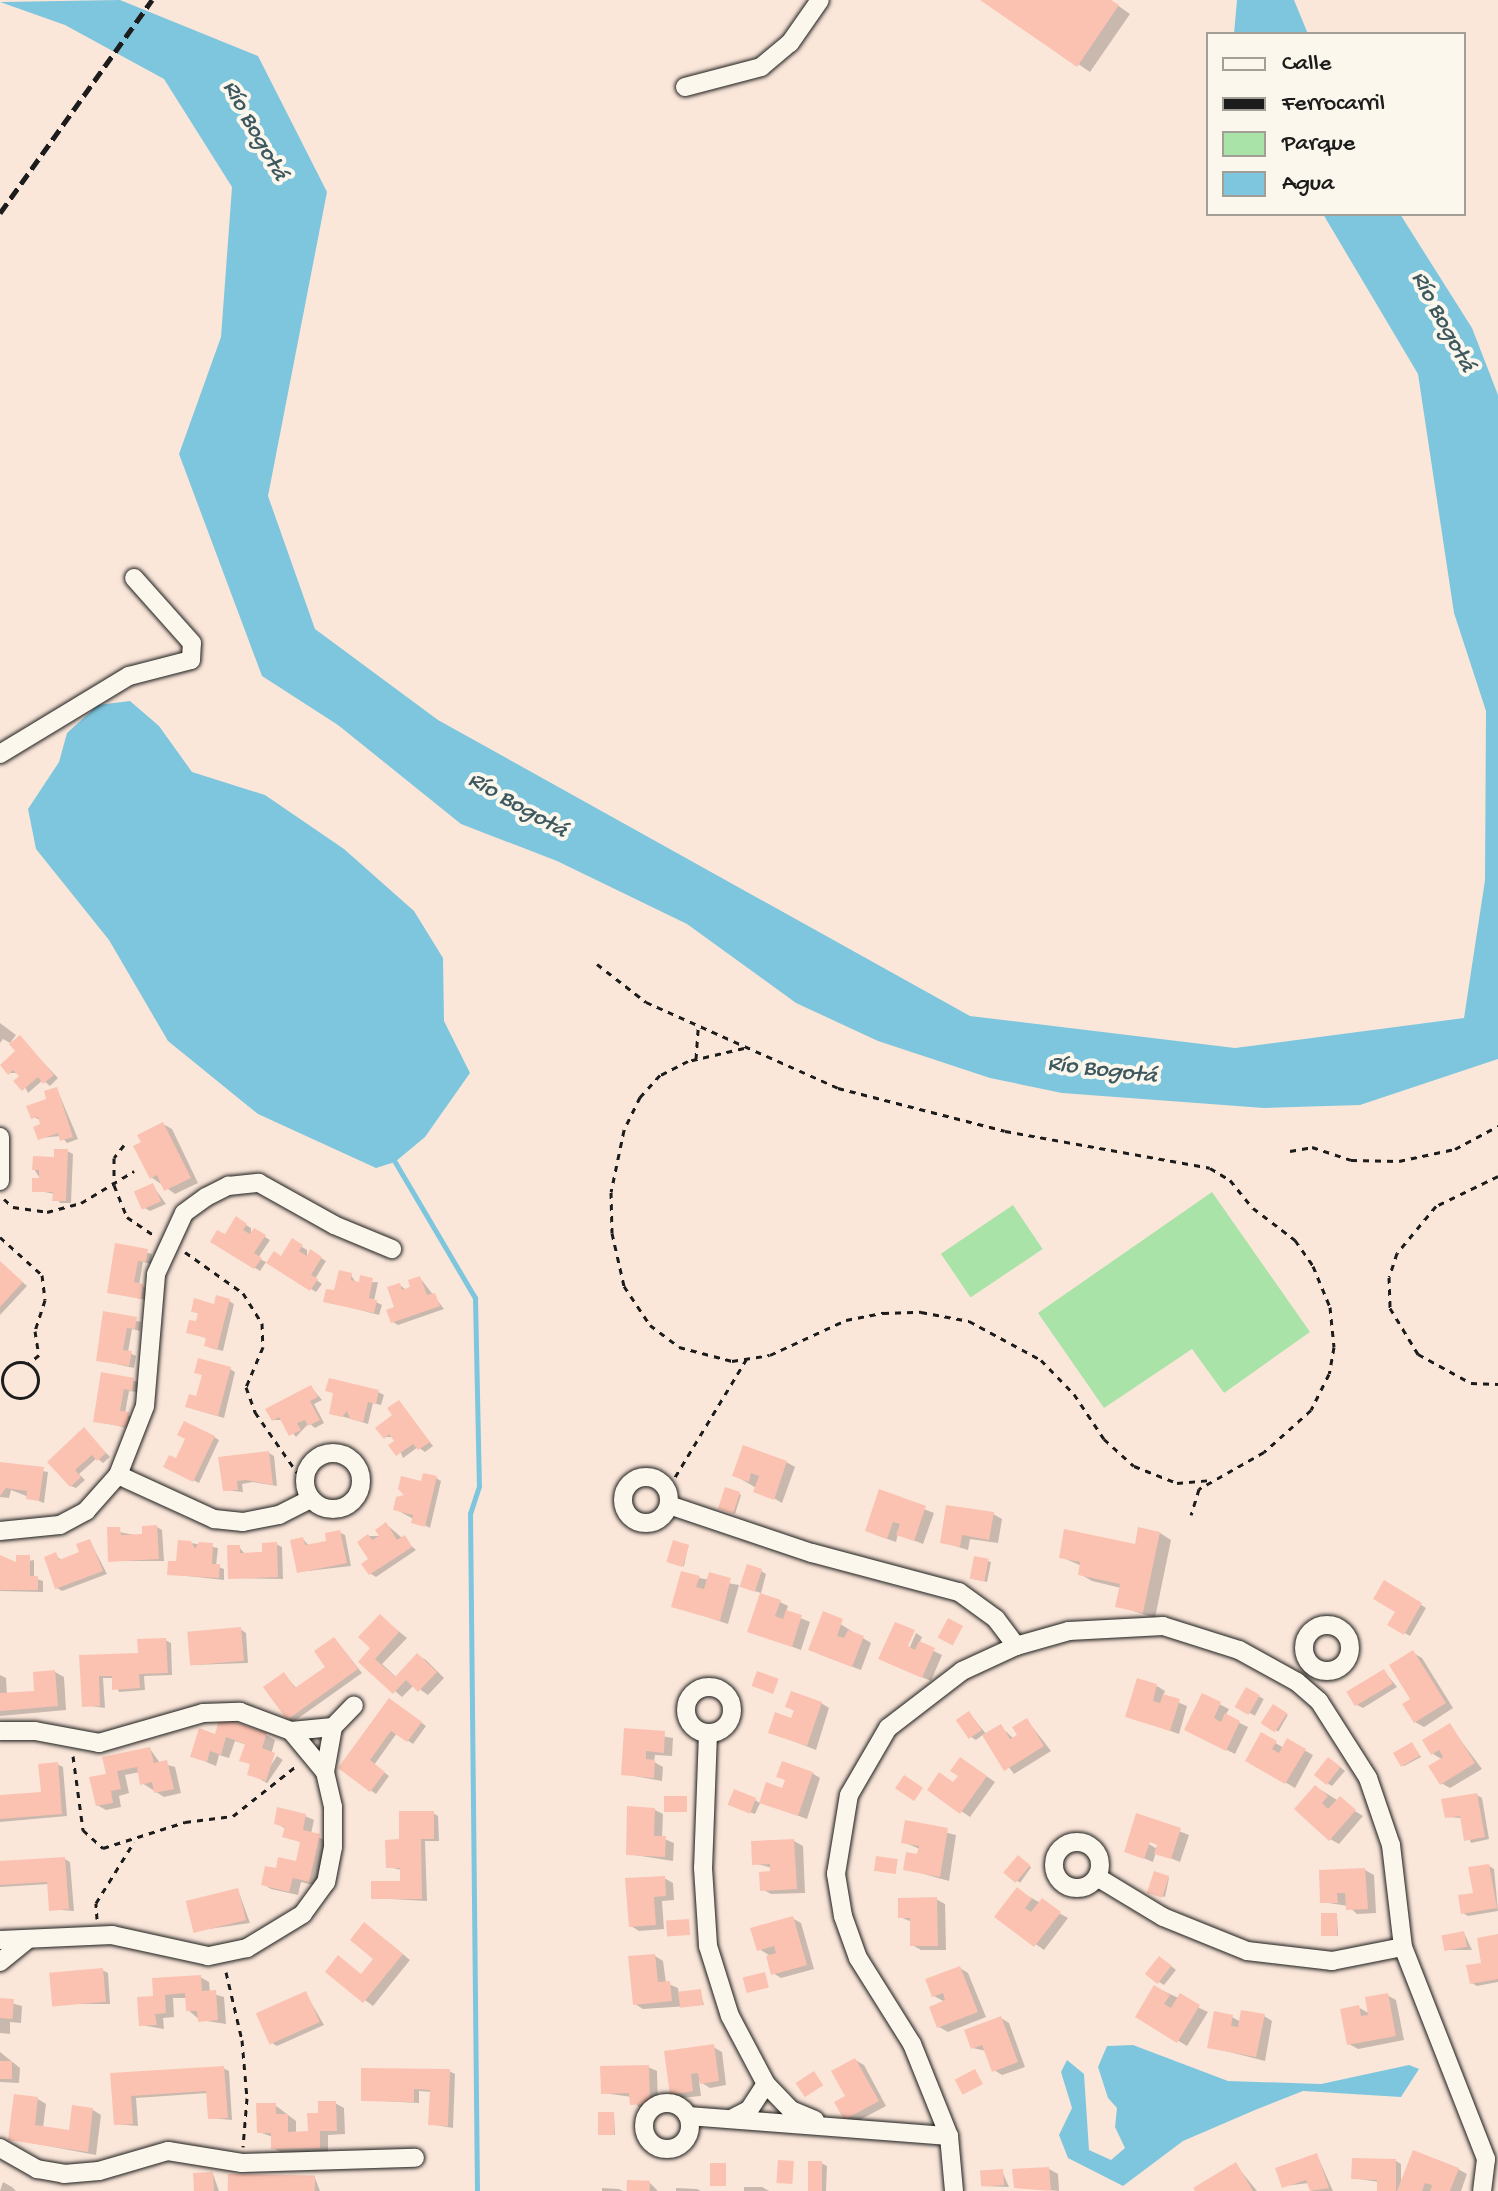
<!DOCTYPE html>
<meta charset="utf-8">
<style>
body{margin:0}
#map{position:relative;width:1498px;height:2191px;overflow:hidden;background:#fbe7da;font-family:"Gochi Hand",sans-serif}
div>[style]{position:absolute}
[style*='--x']{left:calc(var(--x)*1px);top:calc(var(--y)*1px);width:calc(var(--w)*1px);rotate:calc(var(--a)*1deg)}
.green>*{inset:0;background:#a9e3a8;transform-origin:0 0}
.water>*{inset:0;background:#7ec6de}
.shadow>*{inset:0;background:#0003;transform-origin:0 0}
.stream>*{height:5px;margin:-2.5px;padding:0 2.5px;transform-origin:2.5px;border-radius:2.5px;background:#7ec6de}
.building>*{inset:0;background:#fbc2b1;transform-origin:0 0}
.path>*{height:3px;margin-top:-1.5px;transform-origin:0;background:repeating-linear-gradient(90deg,#1c1c1c 0 6px,transparent 0 12px)}
.path>.ring{margin:-1.5px;padding:0;box-sizing:content-box;background:none;border:3px solid #1c1c1c;border-radius:50%}
.roads{filter:drop-shadow(0 0 2px #1c1c1c) drop-shadow(0 0 2px #1c1c1c)}
.minor>*{height:18px;margin:-9px;padding:0 9px;transform-origin:9px;border-radius:9px;background:#fbf7ec}
.minor>.ring{margin:-9px;padding:0;box-sizing:content-box;background:none;border:18px solid #fbf7ec;border-radius:50%}
.rail>*{height:5px;margin-top:-2.5px;transform-origin:0;background:repeating-linear-gradient(90deg,#1c1c1c 0 12px,transparent 0 18px)}
span{translate:-50% -50%;white-space:nowrap;text-align:center;line-height:1.15;-webkit-text-stroke:8px #fbf7ec;paint-order:stroke}
.water-label{font-size:24px;color:#3e5860;font-style:italic}
.legend{position:absolute;left:1206px;top:32px;width:260px;height:184px;box-sizing:border-box;background:#fbf7ec;border:2px solid #a29f99;margin:0;padding:10px 14px;list-style:none;font-size:24px;color:#1c1c1c}
.legend li{display:flex;align-items:center;gap:16px;height:40px}
.legend b{width:40px;border:2px solid #a29f99}
</style>
<div id="map">
<div class="green">
<i style="clip-path:polygon(1212px 1192px,1310px 1332px,1224px 1393px,1192px 1349px,1104px 1408px,1038px 1313px)"></i>
<i style="left:1013px;top:1205px;width:53px;height:87px;rotate:56deg"></i>
</div>
<div class="water">
<i style="clip-path:polygon(120px 0,258px 56px,327px 192px,268px 496px,315px 629px,438px 720px,970px 1016px,1235px 1048px,1464px 1018px,1485px 880px,1486px 711px,1454px 613px,1418px 374px,1323px 214px,1400px 214px,1472px 328px,1498px 395px,1498px 1059px,1360px 1105px,1264px 1108px,1062px 1093px,990px 1078px,878px 1041px,796px 1003px,687px 924px,557px 861px,461px 824px,338px 725px,262px 676px,179px 454px,221px 337px,232px 187px,164px 79px,65px 25px,0 2px)"></i>
<i style="clip-path:polygon(1237px 0,1294px 0,1308px 34px,1234px 34px)"></i>
<i style="clip-path:polygon(130px 701px,159px 726px,192px 772px,265px 795px,344px 849px,414px 911px,443px 958px,444px 1021px,470px 1073px,425px 1137px,395px 1162px,376px 1168px,258px 1114px,168px 1041px,109px 940px,36px 849px,28px 809px,59px 762px,67px 733px,98px 705px)"></i>
<i style="clip-path:polygon(1133px 2045px,1228px 2081px,1321px 2084px,1409px 2065px,1419px 2069px,1401px 2097px,1303px 2091px,1255px 2110px,1183px 2141px,1123px 2186px,1068px 2158px,1059px 2135px,1072px 2108px,1061px 2072px,1067px 2060px,1084px 2074px,1089px 2150px,1111px 2160px,1125px 2148px,1115px 2127px,1117px 2108px,1108px 2098px,1098px 2067px,1107px 2046px)"></i>
</div>
<div class="shadow">
<i style="clip-path:polygon(984px 0,1110px 0,1130px 14px,1090px 72px)"></i>
<i style="clip-path:polygon(0 1023px,16px 1035px,10px 1043px,3px 1039px,0 1043px)"></i>
<i style="clip-path:polygon(20px 1038px,58px 1078px,50px 1086px,43px 1080px,28px 1093px,18px 1073px,9px 1073px)"></i>
<i style="clip-path:polygon(57px 1089px,78px 1139px,67px 1143px,61px 1136px,40px 1138px,41px 1120px,33px 1117px)"></i>
<i style="clip-path:polygon(163px 1124px,172px 1129px,198px 1183px,175px 1194px,151px 1177px)"></i>
<i style="clip-path:polygon(67px 1151px,73px 1154px,71px 1203px,60px 1203px,55px 1194px,34px 1190px,41px 1180px,34px 1169px)"></i>
<i style="clip-path:polygon(153px 1186px,166px 1204px,150px 1211px,145px 1208px)"></i>
<i style="clip-path:polygon(236px 1219px,251px 1228px,251px 1237px,255px 1231px,270px 1240px,258px 1258px,266px 1262px,260px 1271px,213px 1241px,225px 1237px)"></i>
<i style="clip-path:polygon(292px 1241px,307px 1250px,307px 1258px,311px 1252px,326px 1261px,315px 1279px,322px 1284px,316px 1292px,269px 1263px,282px 1258px)"></i>
<i style="clip-path:polygon(116px 1245px,152px 1254px,151px 1264px,143px 1262px,139px 1285px,147px 1288px,146px 1300px,109px 1292px)"></i>
<i style="clip-path:polygon(0 1263px,27px 1286px,0 1315px)"></i>
<i style="clip-path:polygon(351px 1275px,356px 1283px,378px 1282px,374px 1301px,382px 1305px,379px 1315px,326px 1301px)"></i>
<i style="clip-path:polygon(420px 1278px,444px 1309px,398px 1325px,393px 1322px,400px 1285px,406px 1290px)"></i>
<i style="clip-path:polygon(229px 1301px,234px 1304px,223px 1351px,211px 1348px,197px 1324px,199px 1314px,193px 1311px)"></i>
<i style="clip-path:polygon(105px 1313px,141px 1322px,140px 1331px,132px 1329px,128px 1352px,136px 1356px,134px 1368px,98px 1360px)"></i>
<i style="clip-path:polygon(230px 1369px,235px 1372px,224px 1418px,193px 1409px,204px 1376px,196px 1372px)"></i>
<i style="clip-path:polygon(102px 1374px,139px 1382px,137px 1392px,129px 1391px,125px 1414px,133px 1417px,132px 1429px,95px 1421px)"></i>
<i style="clip-path:polygon(311px 1387px,322px 1400px,314px 1404px,324px 1423px,315px 1428px,309px 1423px,296px 1437px,283px 1420px,273px 1420px)"></i>
<i style="clip-path:polygon(328px 1390px,378px 1392px,384px 1395px,381px 1405px,373px 1403px,368px 1424px,331px 1413px,335px 1394px)"></i>
<i style="clip-path:polygon(399px 1403px,433px 1446px,425px 1452px,418px 1447px,403px 1458px,394px 1437px,385px 1437px)"></i>
<i style="clip-path:polygon(84px 1430px,110px 1457px,103px 1463px,97px 1458px,79px 1474px,85px 1480px,76px 1488px,71px 1486px)"></i>
<i style="clip-path:polygon(214px 1437px,219px 1440px,199px 1483px,166px 1466px,177px 1461px,187px 1438px)"></i>
<i style="clip-path:polygon(269px 1453px,274px 1456px,277px 1486px,253px 1482px,242px 1484px,243px 1492px,225px 1490px)"></i>
<i style="clip-path:polygon(786px 1462px,795px 1467px,782px 1503px,734px 1475px)"></i>
<i style="clip-path:polygon(0 1464px,48px 1472px,44px 1503px,11px 1490px,9px 1498px,0 1497px)"></i>
<i style="clip-path:polygon(436px 1478px,441px 1481px,430px 1528px,395px 1509px)"></i>
<i style="clip-path:polygon(726px 1490px,741px 1495px,735px 1514px,722px 1510px)"></i>
<i style="clip-path:polygon(880px 1492px,934px 1513px,923px 1544px,898px 1534px,896px 1542px,876px 1535px)"></i>
<i style="clip-path:polygon(993px 1514px,1002px 1519px,998px 1543px,970px 1539px,968px 1550px,942px 1542px)"></i>
<i style="clip-path:polygon(386px 1524px,416px 1550px,376px 1577px,371px 1574px,368px 1536px,381px 1536px)"></i>
<i style="clip-path:polygon(157px 1527px,162px 1530px,164px 1561px,110px 1561px,109px 1530px,145px 1537px)"></i>
<i style="clip-path:polygon(339px 1532px,345px 1535px,351px 1566px,299px 1572px,303px 1539px,309px 1546px,329px 1543px)"></i>
<i style="clip-path:polygon(1160px 1533px,1171px 1540px,1155px 1618px,1118px 1606px,1121px 1588px,1092px 1581px,1080px 1574px,1082px 1566px,1061px 1557px,1137px 1546px)"></i>
<i style="clip-path:polygon(90px 1541px,107px 1574px,62px 1591px,57px 1588px,56px 1555px,62px 1561px,82px 1554px)"></i>
<i style="clip-path:polygon(191px 1543px,218px 1548px,216px 1566px,224px 1569px,224px 1580px,169px 1574px)"></i>
<i style="clip-path:polygon(276px 1544px,282px 1547px,283px 1579px,230px 1578px,239px 1547px,245px 1554px,264px 1553px)"></i>
<i style="clip-path:polygon(688px 1546px,684px 1566px,671px 1562px)"></i>
<i style="clip-path:polygon(0 1557px,13px 1564px,34px 1560px,34px 1578px,43px 1581px,43px 1592px,0 1591px)"></i>
<i style="clip-path:polygon(975px 1558px,991px 1562px,987px 1582px,973px 1579px)"></i>
<i style="clip-path:polygon(761px 1571px,766px 1574px,761px 1593px,748px 1589px)"></i>
<i style="clip-path:polygon(699px 1578px,739px 1585px,728px 1624px,674px 1606px)"></i>
<i style="clip-path:polygon(1385px 1583px,1426px 1608px,1410px 1636px,1390px 1624px,1397px 1611px)"></i>
<i style="clip-path:polygon(780px 1602px,788px 1606px,786px 1612px,810px 1622px,801px 1650px,750px 1631px)"></i>
<i style="clip-path:polygon(824px 1614px,871px 1643px,861px 1670px,819px 1654px)"></i>
<i style="clip-path:polygon(380px 1616px,407px 1638px,382px 1664px,397px 1678px,417px 1655px,426px 1660px,444px 1678px,428px 1695px,414px 1685px,402px 1697px,361px 1662px,373px 1648px)"></i>
<i style="clip-path:polygon(240px 1629px,246px 1633px,248px 1663px,192px 1665px)"></i>
<i style="clip-path:polygon(916px 1633px,922px 1637px,919px 1644px,942px 1655px,931px 1681px,889px 1663px,906px 1656px)"></i>
<i style="clip-path:polygon(335px 1639px,362px 1673px,293px 1722px,288px 1719px,284px 1674px,297px 1689px,328px 1667px)"></i>
<i style="clip-path:polygon(165px 1640px,171px 1643px,172px 1675px,144px 1676px,145px 1690px,119px 1692px,114px 1678px,103px 1678px,105px 1708px,84px 1705px,81px 1657px,140px 1655px)"></i>
<i style="clip-path:polygon(1413px 1653px,1422px 1658px,1453px 1708px,1424px 1727px,1415px 1722px)"></i>
<i style="clip-path:polygon(1384px 1671px,1397px 1687px,1363px 1708px,1357px 1705px)"></i>
<i style="clip-path:polygon(55px 1672px,64px 1677px,66px 1710px,0 1716px,0 1675px,6px 1678px,7px 1695px,36px 1693px)"></i>
<i style="clip-path:polygon(1157px 1686px,1165px 1691px,1163px 1696px,1187px 1706px,1179px 1734px,1128px 1716px)"></i>
<i style="left:1247px;top:1690px;width:19px;height:19px;rotate:28deg"></i>
<i style="clip-path:polygon(1203px 1696px,1229px 1709px,1225px 1716px,1248px 1727px,1235px 1754px,1195px 1734px)"></i>
<i style="clip-path:polygon(395px 1703px,426px 1726px,413px 1744px,397px 1733px,374px 1765px,389px 1776px,376px 1794px,340px 1768px)"></i>
<i style="clip-path:polygon(821px 1703px,829px 1708px,816px 1750px,770px 1732px,792px 1720px,795px 1711px,787px 1707px)"></i>
<i style="left:1274px;top:1707px;width:16px;height:19px;rotate:30deg"></i>
<i style="clip-path:polygon(969px 1713px,987px 1735px,1001px 1727px,1014px 1739px,1027px 1720px,1051px 1751px,1014px 1774px,984px 1734px,976px 1740px,971px 1737px)"></i>
<i style="clip-path:polygon(1450px 1726px,1482px 1769px,1450px 1788px,1441px 1783px,1443px 1760px,1433px 1754px)"></i>
<i style="clip-path:polygon(626px 1730px,673px 1738px,672px 1756px,655px 1755px,654px 1762px,663px 1767px,662px 1781px,623px 1774px)"></i>
<i style="clip-path:polygon(266px 1735px,275px 1740px,264px 1781px,250px 1774px,252px 1765px,242px 1760px,247px 1745px,235px 1741px,229px 1758px,219px 1755px,216px 1766px,192px 1756px,216px 1736px)"></i>
<i style="clip-path:polygon(1262px 1735px,1284px 1748px,1288px 1741px,1313px 1755px,1295px 1788px,1248px 1760px)"></i>
<i style="clip-path:polygon(1412px 1744px,1421px 1757px,1404px 1766px,1402px 1765px)"></i>
<i style="clip-path:polygon(150px 1749px,160px 1763px,175px 1767px,181px 1793px,164px 1797px,142px 1783px,140px 1772px,125px 1775px,129px 1793px,119px 1796px,121px 1807px,106px 1810px,97px 1805px,108px 1775px)"></i>
<i style="left:277px;top:1756px;width:7px;height:28px;rotate:34deg"></i>
<i style="clip-path:polygon(1334px 1762px,1345px 1771px,1332px 1786px,1327px 1783px)"></i>
<i style="clip-path:polygon(57px 1764px,63px 1767px,67px 1816px,0 1822px,0 1797px,43px 1794px)"></i>
<i style="clip-path:polygon(969px 1764px,995px 1782px,970px 1817px,930px 1790px,954px 1784px)"></i>
<i style="clip-path:polygon(812px 1773px,820px 1778px,807px 1819px,761px 1802px,784px 1790px,787px 1781px,779px 1776px)"></i>
<i style="clip-path:polygon(1316px 1787px,1363px 1816px,1339px 1844px,1330px 1839px)"></i>
<i style="clip-path:polygon(1477px 1795px,1482px 1798px,1489px 1839px,1471px 1843px,1462px 1818px,1446px 1817px)"></i>
<i style="clip-path:polygon(755px 1800px,760px 1803px,755px 1814px,736px 1807px)"></i>
<i style="clip-path:polygon(655px 1810px,663px 1814px,662px 1838px,674px 1843px,673px 1861px,628px 1854px)"></i>
<i style="clip-path:polygon(433px 1813px,438px 1816px,439px 1841px,425px 1841px,427px 1901px,373px 1898px,402px 1882px,402px 1870px,388px 1867px,401px 1841px)"></i>
<i style="clip-path:polygon(evenodd,1138px 1815px,1189px 1835px,1180px 1862px,1156px 1852px,1153px 1862px,1126px 1851px,1138px 1815px,1142px 1835px,1159px 1845px,1159px 1850px,1140px 1839px,1142px 1835px)"></i>
<i style="clip-path:polygon(305px 1816px,314px 1820px,311px 1834px,327px 1841px,317px 1886px,301px 1882px,298px 1895px,271px 1889px,263px 1884px,277px 1870px,298px 1863px,302px 1843px,285px 1836px,286px 1829px,276px 1823px)"></i>
<i style="clip-path:polygon(907px 1823px,956px 1835px,949px 1881px,906px 1869px,920px 1849px,903px 1842px)"></i>
<i style="clip-path:polygon(794px 1841px,803px 1846px,805px 1893px,771px 1894px,762px 1889px,772px 1868px,754px 1863px)"></i>
<i style="left:1018px;top:1858px;width:16px;height:19px;rotate:35deg"></i>
<i style="clip-path:polygon(65px 1859px,70px 1862px,74px 1911px,51px 1909px,49px 1884px,0 1887px,0 1863px)"></i>
<i style="clip-path:polygon(1489px 1866px,1494px 1869px,1498px 1911px,1468px 1916px,1463px 1913px)"></i>
<i style="clip-path:polygon(1365px 1870px,1374px 1875px,1376px 1913px,1357px 1914px,1348px 1906px,1322px 1902px)"></i>
<i style="clip-path:polygon(664px 1878px,673px 1883px,674px 1900px,662px 1901px,664px 1929px,639px 1931px,631px 1926px)"></i>
<i style="clip-path:polygon(1169px 1878px,1165px 1897px,1152px 1893px)"></i>
<i style="clip-path:polygon(238px 1890px,250px 1923px,195px 1931px)"></i>
<i style="clip-path:polygon(1026px 1895px,1068px 1918px,1044px 1950px,997px 1917px)"></i>
<i style="clip-path:polygon(936px 1899px,945px 1904px,946px 1950px,921px 1950px,912px 1945px,912px 1922px,900px 1917px)"></i>
<i style="clip-path:polygon(1337px 1915px,1338px 1936px,1325px 1936px)"></i>
<i style="clip-path:polygon(792px 1918px,801px 1923px,814px 1969px,781px 1978px,773px 1973px,772px 1957px,759px 1949px)"></i>
<i style="clip-path:polygon(373px 1930px,410px 1960px,373px 2006px,327px 1972px,363px 1975px,376px 1959px)"></i>
<i style="clip-path:polygon(1464px 1933px,1472px 1950px,1447px 1950px)"></i>
<i style="clip-path:polygon(1498px 1936px,1498px 1982px,1477px 1986px,1472px 1983px)"></i>
<i style="clip-path:polygon(655px 1956px,663px 1961px,666px 1983px,678px 1988px,679px 1995px,700px 1991px,704px 2005px,643px 2009px,635px 2004px)"></i>
<i style="clip-path:polygon(1165px 1961px,1176px 1970px,1164px 1985px,1159px 1982px)"></i>
<i style="clip-path:polygon(960px 1968px,968px 1973px,986px 2017px,948px 2032px,939px 2027px,945px 2002px,934px 1996px)"></i>
<i style="clip-path:polygon(102px 1970px,108px 1973px,110px 2004px,53px 2004px)"></i>
<i style="clip-path:polygon(200px 1977px,209px 1982px,210px 1993px,224px 1997px,226px 2024px,200px 2020px,188px 2010px,187px 1998px,173px 1998px,174px 2017px,163px 2018px,164px 2029px,141px 2025px,155px 1998px)"></i>
<i style="clip-path:polygon(1155px 1987px,1208px 2012px,1187px 2046px,1137px 2016px)"></i>
<i style="clip-path:polygon(306px 1994px,324px 2025px,277px 2046px,272px 2043px)"></i>
<i style="clip-path:polygon(1387px 1995px,1396px 2000px,1404px 2040px,1358px 2049px,1349px 2044px,1358px 2007px,1370px 2014px)"></i>
<i style="clip-path:polygon(0 2000px,22px 2006px,21px 2023px,10px 2022px,10px 2034px,0 2033px)"></i>
<i style="clip-path:polygon(1264px 2016px,1272px 2021px,1265px 2061px,1210px 2047px,1232px 2017px,1241px 2022px)"></i>
<i style="clip-path:polygon(1001px 2018px,1009px 2023px,1025px 2067px,1002px 2075px,994px 2070px,986px 2051px,973px 2048px)"></i>
<i style="clip-path:polygon(713px 2047px,722px 2052px,726px 2085px,710px 2088px,699px 2081px,701px 2096px,680px 2098px,672px 2093px)"></i>
<i style="clip-path:polygon(0 2052px,20px 2068px,19px 2083px,0 2082px)"></i>
<i style="clip-path:polygon(855px 2060px,864px 2065px,886px 2106px,854px 2123px,845px 2118px)"></i>
<i style="clip-path:polygon(648px 2067px,657px 2071px,658px 2108px,640px 2109px,632px 2097px,603px 2093px)"></i>
<i style="clip-path:polygon(223px 2068px,229px 2071px,232px 2120px,210px 2118px,208px 2093px,136px 2098px,138px 2126px,116px 2124px,112px 2075px)"></i>
<i style="clip-path:polygon(449px 2071px,455px 2074px,453px 2128px,430px 2124px,432px 2092px,419px 2091px,419px 2103px,363px 2100px)"></i>
<i style="clip-path:polygon(38px 2099px,46px 2104px,43px 2128px,70px 2132px,93px 2110px,101px 2115px,96px 2155px,10px 2139px)"></i>
<i style="clip-path:polygon(335px 2103px,344px 2108px,345px 2134px,328px 2135px,328px 2152px,282px 2153px,273px 2148px,273px 2137px,259px 2132px,275px 2105px,296px 2121px,296px 2134px,310px 2133px,320px 2114px)"></i>
<i style="clip-path:polygon(614px 2114px,615px 2135px,602px 2135px)"></i>
<i style="clip-path:polygon(1317px 2155px,1333px 2191px,1312px 2191px,1309px 2183px,1284px 2186px)"></i>
<i style="clip-path:polygon(1396px 2161px,1401px 2164px,1401px 2186px,1458px 2169px,1467px 2174px,1461px 2191px,1379px 2191px,1379px 2182px,1353px 2178px)"></i>
<i style="clip-path:polygon(821px 2163px,827px 2166px,826px 2191px,810px 2191px)"></i>
<i style="clip-path:polygon(1236px 2165px,1257px 2191px,1197px 2191px)"></i>
<i style="clip-path:polygon(1049px 2169px,1058px 2174px,1059px 2191px,1016px 2187px)"></i>
<i style="clip-path:polygon(1002px 2171px,1009px 2187px,983px 2186px)"></i>
<i style="clip-path:polygon(213px 2174px,219px 2191px,196px 2191px)"></i>
<i style="clip-path:polygon(315px 2178px,320px 2191px,230px 2191px)"></i>
<i style="clip-path:polygon(3px 2182px,12px 2187px,16px 2191px,0 2191px)"></i>
<i style="clip-path:polygon(650px 2183px,658px 2191px,629px 2191px)"></i>
<i style="clip-path:polygon(744px 2187px,762px 2187px,769px 2191px,744px 2191px)"></i>
<i style="clip-path:polygon(602px 2188px,619px 2189px,623px 2191px,602px 2191px)"></i>
<i style="clip-path:polygon(676px 2188px,697px 2189px,701px 2191px,676px 2191px)"></i>
</div>
<div class="stream">
<i style="--x:395;--y:1162;--w:158;--a:59.5"></i>
<i style="--x:475;--y:1298;--w:188;--a:88.8"></i>
<i style="--x:479;--y:1486;--w:28;--a:108"></i>
<i style="--x:470;--y:1513;--w:678;--a:89.41"></i>
</div>
<div class="building">
<i style="clip-path:polygon(980px 0,1111px 0,1119px 5px,1077px 67px)"></i>
<i style="clip-path:polygon(20px 1035px,54px 1075px,43px 1084px,38px 1077px,22px 1091px,13px 1081px,19px 1076px,13px 1070px,8px 1075px,0 1065px,15px 1051px,9px 1044px)"></i>
<i style="clip-path:polygon(57px 1087px,73px 1137px,60px 1141px,58px 1133px,38px 1140px,33px 1127px,40px 1124px,38px 1117px,31px 1119px,26px 1106px,46px 1099px,44px 1091px)"></i>
<i style="clip-path:polygon(163px 1122px,191px 1178px,164px 1191px,157px 1175px,150px 1179px,133px 1146px,141px 1142px,137px 1135px)"></i>
<i style="clip-path:polygon(54px 1149px,68px 1149px,66px 1201px,52px 1201px,53px 1192px,32px 1192px,32px 1178px,39px 1178px,39px 1170px,32px 1170px,33px 1156px,54px 1157px)"></i>
<i style="left:153px;top:1183px;width:20px;height:21px;rotate:66deg"></i>
<i style="clip-path:polygon(236px 1216px,247px 1224px,243px 1230px,250px 1234px,254px 1228px,266px 1235px,254px 1253px,262px 1258px,254px 1269px,210px 1242px,217px 1230px,225px 1234px)"></i>
<i style="clip-path:polygon(292px 1238px,303px 1245px,299px 1251px,307px 1256px,310px 1249px,322px 1257px,311px 1275px,318px 1279px,310px 1291px,266px 1263px,274px 1251px,281px 1256px)"></i>
<i style="clip-path:polygon(115px 1243px,148px 1249px,146px 1262px,138px 1261px,134px 1282px,143px 1284px,141px 1299px,107px 1293px)"></i>
<i style="clip-path:polygon(0 1261px,23px 1282px,0 1307px)"></i>
<i style="clip-path:polygon(339px 1270px,352px 1273px,351px 1280px,359px 1282px,360px 1275px,373px 1278px,369px 1298px,377px 1300px,374px 1313px,323px 1302px,326px 1289px,334px 1290px)"></i>
<i style="clip-path:polygon(420px 1276px,427px 1295px,435px 1293px,440px 1306px,391px 1323px,386px 1310px,394px 1307px,387px 1287px,400px 1283px,402px 1290px,410px 1287px,408px 1280px)"></i>
<i style="clip-path:polygon(216px 1295px,230px 1299px,217px 1350px,204px 1346px,206px 1338px,186px 1333px,189px 1320px,196px 1321px,198px 1313px,191px 1312px,194px 1298px,214px 1304px)"></i>
<i style="clip-path:polygon(103px 1311px,137px 1317px,135px 1329px,127px 1328px,123px 1350px,132px 1351px,129px 1366px,96px 1361px)"></i>
<i style="clip-path:polygon(198px 1358px,231px 1367px,218px 1416px,185px 1407px,189px 1394px,196px 1396px,202px 1375px,194px 1373px)"></i>
<i style="clip-path:polygon(101px 1372px,134px 1378px,132px 1391px,124px 1389px,120px 1411px,129px 1412px,127px 1427px,93px 1422px)"></i>
<i style="clip-path:polygon(329px 1378px,379px 1390px,376px 1404px,368px 1402px,363px 1422px,350px 1419px,347px 1411px,342px 1417px,329px 1414px,333px 1393px,325px 1391px)"></i>
<i style="clip-path:polygon(311px 1385px,318px 1397px,310px 1401px,320px 1420px,308px 1426px,305px 1420px,297px 1423px,301px 1430px,289px 1436px,279px 1417px,272px 1421px,265px 1409px)"></i>
<i style="clip-path:polygon(399px 1400px,430px 1442px,418px 1450px,413px 1444px,396px 1456px,388px 1445px,394px 1441px,389px 1434px,384px 1439px,375px 1428px,392px 1415px,387px 1408px)"></i>
<i style="clip-path:polygon(184px 1421px,215px 1436px,193px 1482px,163px 1467px,169px 1455px,176px 1458px,185px 1439px,177px 1435px)"></i>
<i style="clip-path:polygon(84px 1427px,106px 1453px,97px 1461px,92px 1455px,75px 1470px,81px 1477px,70px 1487px,47px 1462px)"></i>
<i style="clip-path:polygon(743px 1445px,787px 1461px,774px 1500px,753px 1492px,759px 1476px,751px 1473px,749px 1482px,732px 1476px)"></i>
<i style="clip-path:polygon(269px 1451px,273px 1485px,246px 1480px,237px 1481px,238px 1490px,223px 1491px,218px 1457px)"></i>
<i style="clip-path:polygon(0 1462px,44px 1467px,39px 1501px,26px 1499px,27px 1491px,6px 1488px,0 1496px)"></i>
<i style="clip-path:polygon(423px 1473px,437px 1476px,425px 1527px,411px 1523px,413px 1515px,393px 1510px,396px 1497px,404px 1495px,398px 1489px,401px 1476px,421px 1481px)"></i>
<i style="left:725px;top:1487px;width:16px;height:23px;rotate:18deg"></i>
<i style="clip-path:polygon(879px 1489px,926px 1506px,914px 1541px,896px 1535px,900px 1524px,893px 1522px,887px 1539px,865px 1531px)"></i>
<i style="clip-path:polygon(946px 1505px,994px 1512px,989px 1540px,962px 1535px,960px 1547px,940px 1543px)"></i>
<i style="clip-path:polygon(386px 1522px,397px 1540px,405px 1535px,412px 1547px,369px 1575px,361px 1564px,368px 1559px,357px 1542px,368px 1534px,372px 1540px,379px 1536px,375px 1530px)"></i>
<i style="clip-path:polygon(157px 1525px,159px 1559px,108px 1562px,107px 1527px,120px 1527px,121px 1535px,142px 1534px,142px 1526px)"></i>
<i style="clip-path:polygon(1138px 1527px,1160px 1532px,1143px 1613px,1115px 1607px,1120px 1584px,1078px 1575px,1080px 1562px,1059px 1558px,1064px 1529px,1135px 1544px)"></i>
<i style="clip-path:polygon(340px 1530px,347px 1563px,297px 1573px,290px 1540px,303px 1537px,305px 1545px,326px 1541px,325px 1533px)"></i>
<i style="clip-path:polygon(90px 1539px,103px 1571px,55px 1589px,44px 1557px,56px 1552px,59px 1560px,79px 1552px,76px 1544px)"></i>
<i style="clip-path:polygon(178px 1540px,191px 1541px,195px 1549px,199px 1542px,213px 1543px,212px 1564px,220px 1564px,219px 1578px,167px 1575px,168px 1561px,176px 1561px)"></i>
<i style="left:673px;top:1540px;width:17px;height:23px;rotate:17deg"></i>
<i style="clip-path:polygon(277px 1542px,278px 1577px,228px 1579px,227px 1545px,240px 1545px,240px 1553px,262px 1552px,262px 1543px)"></i>
<i style="clip-path:polygon(0 1555px,16px 1562px,16px 1555px,30px 1555px,30px 1576px,38px 1576px,38px 1590px,0 1590px)"></i>
<i style="left:974px;top:1556px;width:15px;height:23px;rotate:11deg"></i>
<i style="left:747px;top:1564px;width:16px;height:24px;rotate:18deg"></i>
<i style="clip-path:polygon(681px 1571px,700px 1576px,696px 1587px,704px 1589px,709px 1572px,731px 1578px,720px 1621px,671px 1607px)"></i>
<i style="clip-path:polygon(1384px 1580px,1422px 1603px,1404px 1635px,1387px 1625px,1395px 1612px,1373px 1599px)"></i>
<i style="clip-path:polygon(760px 1593px,781px 1600px,775px 1616px,783px 1619px,786px 1610px,802px 1615px,792px 1647px,747px 1632px)"></i>
<i style="clip-path:polygon(823px 1611px,843px 1619px,837px 1636px,844px 1638px,848px 1630px,864px 1636px,852px 1667px,808px 1650px)"></i>
<i style="clip-path:polygon(380px 1614px,399px 1632px,375px 1659px,395px 1677px,417px 1653px,437px 1672px,418px 1692px,406px 1680px,393px 1694px,358px 1662px,370px 1648px,358px 1637px)"></i>
<i style="left:948px;top:1618px;width:17px;height:22px;rotate:28deg"></i>
<i style="clip-path:polygon(895px 1622px,915px 1630px,908px 1646px,915px 1650px,919px 1641px,935px 1648px,922px 1678px,878px 1659px)"></i>
<i style="left:241px;top:1627px;width:34px;height:54px;rotate:85deg"></i>
<i style="clip-path:polygon(334px 1637px,358px 1669px,287px 1720px,263px 1687px,284px 1672px,295px 1688px,325px 1667px,314px 1651px)"></i>
<i style="clip-path:polygon(166px 1638px,168px 1673px,139px 1674px,140px 1688px,112px 1690px,112px 1676px,99px 1676px,100px 1706px,82px 1707px,79px 1655px,138px 1653px,137px 1639px)"></i>
<i style="clip-path:polygon(1413px 1650px,1446px 1703px,1414px 1723px,1402px 1704px,1410px 1699px,1389px 1665px)"></i>
<i style="left:1384px;top:1669px;width:17px;height:44px;rotate:59deg"></i>
<i style="clip-path:polygon(55px 1670px,58px 1706px,0 1711px,0 1693px,34px 1691px,33px 1672px)"></i>
<i style="left:757px;top:1671px;width:23px;height:16px;rotate:20deg"></i>
<i style="clip-path:polygon(1137px 1678px,1157px 1684px,1153px 1701px,1160px 1703px,1163px 1694px,1180px 1699px,1170px 1731px,1125px 1717px)"></i>
<i style="left:1246px;top:1687px;width:16px;height:23px;rotate:30deg"></i>
<i style="clip-path:polygon(791px 1691px,822px 1702px,807px 1746px,768px 1733px,775px 1712px,791px 1718px,794px 1710px,785px 1707px)"></i>
<i style="clip-path:polygon(1202px 1693px,1221px 1702px,1214px 1718px,1221px 1722px,1225px 1713px,1240px 1721px,1226px 1751px,1184px 1730px)"></i>
<i style="clip-path:polygon(389px 1698px,422px 1722px,407px 1742px,391px 1731px,380px 1746px,370px 1760px,385px 1772px,370px 1792px,338px 1768px)"></i>
<i style="left:1273px;top:1704px;width:17px;height:23px;rotate:33deg"></i>
<i style="left:969px;top:1711px;width:23px;height:16px;rotate:56deg"></i>
<i style="clip-path:polygon(220px 1717px,267px 1733px,262px 1748px,275px 1753px,266px 1781px,247px 1775px,250px 1764px,239px 1761px,245px 1744px,226px 1737px,221px 1755px,210px 1751px,207px 1762px,190px 1757px,199px 1728px,215px 1734px)"></i>
<i style="clip-path:polygon(1027px 1718px,1044px 1746px,1004px 1771px,982px 1735px,1001px 1724px,1010px 1739px,1017px 1735px,1012px 1727px)"></i>
<i style="clip-path:polygon(1450px 1723px,1475px 1763px,1440px 1785px,1428px 1766px,1443px 1757px,1439px 1750px,1431px 1755px,1422px 1740px)"></i>
<i style="clip-path:polygon(624px 1728px,665px 1731px,664px 1753px,646px 1751px,646px 1759px,655px 1760px,654px 1778px,621px 1775px)"></i>
<i style="clip-path:polygon(1261px 1732px,1277px 1741px,1272px 1749px,1279px 1753px,1287px 1738px,1306px 1749px,1285px 1784px,1245px 1761px)"></i>
<i style="left:1412px;top:1742px;width:16px;height:22px;rotate:60deg"></i>
<i style="clip-path:polygon(150px 1747px,154px 1763px,167px 1760px,174px 1789px,154px 1793px,152px 1782px,140px 1785px,137px 1767px,117px 1771px,121px 1789px,111px 1791px,113px 1803px,96px 1806px,89px 1777px,106px 1774px,102px 1757px)"></i>
<i style="clip-path:polygon(960px 1757px,987px 1776px,960px 1814px,927px 1790px,939px 1772px,953px 1782px,958px 1776px,950px 1771px)"></i>
<i style="left:1328px;top:1757px;width:16px;height:23px;rotate:38deg"></i>
<i style="clip-path:polygon(782px 1761px,813px 1772px,798px 1816px,759px 1803px,766px 1782px,782px 1788px,785px 1780px,776px 1777px)"></i>
<i style="clip-path:polygon(58px 1762px,62px 1814px,0 1819px,0 1795px,41px 1792px,38px 1764px)"></i>
<i style="left:904px;top:1775px;width:23px;height:16px;rotate:34deg"></i>
<i style="clip-path:polygon(1315px 1785px,1328px 1796px,1322px 1803px,1328px 1809px,1340px 1796px,1356px 1810px,1329px 1841px,1294px 1809px)"></i>
<i style="left:734px;top:1789px;width:24px;height:17px;rotate:22deg"></i>
<i style="clip-path:polygon(1477px 1793px,1485px 1837px,1464px 1841px,1460px 1816px,1445px 1818px,1441px 1799px)"></i>
<i style="left:664px;top:1796px;width:23px;height:16px"></i>
<i style="clip-path:polygon(627px 1806px,655px 1808px,654px 1836px,666px 1836px,665px 1857px,626px 1855px)"></i>
<i style="clip-path:polygon(277px 1807px,306px 1814px,303px 1830px,320px 1834px,309px 1882px,293px 1878px,289px 1892px,261px 1885px,265px 1866px,276px 1868px,278px 1857px,296px 1861px,300px 1842px,282px 1837px,285px 1827px,274px 1824px)"></i>
<i style="clip-path:polygon(399px 1811px,434px 1811px,434px 1839px,421px 1839px,422px 1899px,371px 1899px,371px 1881px,400px 1881px,400px 1868px,386px 1868px,385px 1840px,399px 1839px)"></i>
<i style="clip-path:polygon(1136px 1813px,1181px 1828px,1171px 1859px,1154px 1854px,1157px 1845px,1150px 1842px,1144px 1859px,1124px 1852px)"></i>
<i style="clip-path:polygon(905px 1820px,948px 1828px,940px 1877px,903px 1870px,906px 1852px,917px 1854px,919px 1846px,901px 1843px)"></i>
<i style="clip-path:polygon(794px 1839px,797px 1889px,760px 1891px,759px 1872px,770px 1871px,770px 1864px,752px 1865px,751px 1841px)"></i>
<i style="left:1018px;top:1855px;width:16px;height:23px;rotate:40deg"></i>
<i style="left:876px;top:1856px;width:22px;height:15px;rotate:8deg"></i>
<i style="clip-path:polygon(65px 1857px,69px 1909px,49px 1911px,47px 1882px,0 1885px,0 1861px)"></i>
<i style="clip-path:polygon(1489px 1864px,1497px 1908px,1461px 1914px,1458px 1895px,1473px 1893px,1468px 1867px)"></i>
<i style="clip-path:polygon(1365px 1868px,1368px 1909px,1346px 1910px,1345px 1893px,1337px 1893px,1338px 1903px,1320px 1903px,1319px 1870px)"></i>
<i style="left:1154px;top:1871px;width:16px;height:23px;rotate:18deg"></i>
<i style="clip-path:polygon(665px 1876px,666px 1896px,654px 1897px,656px 1925px,629px 1927px,625px 1878px)"></i>
<i style="clip-path:polygon(1017px 1887px,1032px 1899px,1025px 1908px,1031px 1912px,1042px 1898px,1061px 1912px,1034px 1947px,994px 1917px)"></i>
<i style="left:238px;top:1888px;width:33px;height:54px;rotate:76deg"></i>
<i style="clip-path:polygon(937px 1897px,938px 1946px,910px 1946px,910px 1918px,898px 1918px,898px 1898px)"></i>
<i style="left:1321px;top:1913px;width:16px;height:23px"></i>
<i style="clip-path:polygon(793px 1916px,807px 1965px,771px 1975px,766px 1956px,776px 1953px,774px 1946px,757px 1951px,750px 1928px)"></i>
<i style="left:689px;top:1919px;width:16px;height:23px;rotate:86deg"></i>
<i style="clip-path:polygon(364px 1922px,403px 1954px,363px 2003px,325px 1972px,338px 1955px,361px 1974px,373px 1959px,350px 1940px)"></i>
<i style="left:1464px;top:1931px;width:16px;height:23px;rotate:79deg"></i>
<i style="clip-path:polygon(1498px 1934px,1498px 1979px,1470px 1984px,1466px 1965px,1481px 1963px,1477px 1938px)"></i>
<i style="clip-path:polygon(655px 1954px,658px 1982px,670px 1981px,672px 2001px,633px 2005px,628px 1956px)"></i>
<i style="left:1159px;top:1956px;width:16px;height:23px;rotate:38deg"></i>
<i style="clip-path:polygon(960px 1966px,978px 2012px,937px 2028px,929px 2007px,945px 2000px,943px 1993px,932px 1997px,925px 1979px)"></i>
<i style="left:103px;top:1968px;width:34px;height:54px;rotate:85deg"></i>
<i style="left:765px;top:1972px;width:16px;height:23px;rotate:76deg"></i>
<i style="clip-path:polygon(201px 1975px,202px 1991px,216px 1990px,218px 2020px,198px 2022px,197px 2011px,186px 2011px,185px 1993px,165px 1995px,166px 2013px,155px 2014px,157px 2025px,139px 2026px,137px 1997px,153px 1996px,152px 1978px)"></i>
<i style="clip-path:polygon(1154px 1985px,1170px 1995px,1164px 2004px,1171px 2008px,1180px 1993px,1200px 2005px,1177px 2043px,1135px 2017px)"></i>
<i style="left:701px;top:1989px;width:16px;height:23px;rotate:83deg"></i>
<i style="left:306px;top:1991px;width:34px;height:55px;rotate:66deg"></i>
<i style="clip-path:polygon(1388px 1993px,1396px 2036px,1347px 2045px,1340px 2009px,1359px 2005px,1361px 2016px,1368px 2015px,1365px 1997px)"></i>
<i style="left:0;top:1998px;width:14px;height:20px;rotate:4deg"></i>
<i style="clip-path:polygon(1241px 2010px,1265px 2014px,1256px 2057px,1207px 2048px,1214px 2011px,1233px 2015px,1231px 2026px,1238px 2027px)"></i>
<i style="clip-path:polygon(1001px 2016px,1018px 2062px,992px 2072px,982px 2045px,971px 2049px,964px 2030px)"></i>
<i style="clip-path:polygon(714px 2044px,719px 2081px,700px 2084px,698px 2073px,691px 2074px,693px 2091px,670px 2095px,664px 2051px)"></i>
<i style="clip-path:polygon(855px 2058px,879px 2101px,844px 2120px,834px 2102px,845px 2096px,831px 2071px)"></i>
<i style="left:0;top:2061px;width:12px;height:18px"></i>
<i style="clip-path:polygon(649px 2065px,650px 2104px,630px 2105px,629px 2093px,601px 2094px,600px 2066px)"></i>
<i style="clip-path:polygon(224px 2066px,228px 2118px,208px 2119px,206px 2091px,131px 2096px,133px 2124px,114px 2125px,110px 2073px)"></i>
<i style="clip-path:polygon(361px 2068px,450px 2069px,448px 2126px,428px 2125px,430px 2090px,414px 2089px,414px 2102px,361px 2101px)"></i>
<i style="left:975px;top:2069px;width:17px;height:23px;rotate:62deg"></i>
<i style="left:814px;top:2071px;width:17px;height:22px;rotate:57deg"></i>
<i style="clip-path:polygon(14px 2094px,38px 2097px,35px 2125px,69px 2130px,72px 2105px,93px 2108px,88px 2152px,8px 2140px)"></i>
<i style="clip-path:polygon(318px 2101px,336px 2101px,337px 2131px,320px 2131px,320px 2148px,271px 2149px,271px 2133px,257px 2133px,256px 2103px,276px 2103px,276px 2114px,288px 2114px,288px 2132px,308px 2131px,307px 2113px,318px 2113px)"></i>
<i style="left:598px;top:2112px;width:16px;height:23px"></i>
<i style="clip-path:polygon(1413px 2150px,1459px 2168px,1450px 2191px,1430px 2191px,1432px 2185px,1425px 2183px,1422px 2191px,1397px 2191px)"></i>
<i style="clip-path:polygon(1317px 2153px,1329px 2188px,1310px 2191px,1306px 2180px,1282px 2188px,1275px 2168px)"></i>
<i style="clip-path:polygon(1352px 2158px,1396px 2159px,1396px 2191px,1377px 2191px,1377px 2180px,1351px 2179px)"></i>
<i style="left:778px;top:2160px;width:16px;height:23px;rotate:4deg"></i>
<i style="left:808px;top:2161px;width:14px;height:30px"></i>
<i style="clip-path:polygon(1236px 2162px,1253px 2191px,1195px 2191px,1193px 2188px)"></i>
<i style="left:710px;top:2163px;width:16px;height:23px"></i>
<i style="clip-path:polygon(1049px 2167px,1051px 2191px,1014px 2188px,1012px 2169px)"></i>
<i style="left:1003px;top:2169px;width:16px;height:23px;rotate:86deg"></i>
<i style="left:213px;top:2172px;width:19px;height:20px;rotate:87deg"></i>
<i style="left:228px;top:2174px;width:87px;height:17px;rotate:1deg"></i>
<i style="left:627px;top:2180px;width:23px;height:11px;rotate:2deg"></i>
</div>
<div class="path">
<i style="--x:597;--y:964;--w:62;--a:37.8"></i>
<i style="--x:646;--y:1002;--w:210;--a:24.1"></i>
<i style="--x:838;--y:1088;--w:172;--a:14.4"></i>
<i style="--x:1005;--y:1131;--w:208;--a:10.2"></i>
<i style="--x:1210;--y:1168;--w:23;--a:31"></i>
<i style="--x:1230;--y:1180;--w:36;--a:51"></i>
<i style="--x:1253;--y:1208;--w:53;--a:37.3"></i>
<i style="--x:1295;--y:1240;--w:32;--a:55"></i>
<i style="--x:1313;--y:1266;--w:44;--a:67.5"></i>
<i style="--x:1330;--y:1307;--w:40;--a:84.3"></i>
<i style="--x:1334;--y:1347;--w:27;--a:100"></i>
<i style="--x:1329;--y:1374;--w:40;--a:116.6"></i>
<i style="--x:1311;--y:1410;--w:63;--a:138.2"></i>
<i style="--x:1264;--y:1452;--w:75;--a:150.4"></i>
<i style="--x:1199;--y:1489;--w:27;--a:107"></i>
<i style="--x:744;--y:1048;--w:57;--a:166.9"></i>
<i style="--x:688;--y:1061;--w:31;--a:153"></i>
<i style="--x:660;--y:1075;--w:30;--a:132"></i>
<i style="--x:640;--y:1097;--w:37;--a:116"></i>
<i style="--x:624;--y:1130;--w:63;--a:101.8"></i>
<i style="--x:611;--y:1192;--w:41;--a:88.6"></i>
<i style="--x:612;--y:1233;--w:54;--a:77.2"></i>
<i style="--x:624;--y:1286;--w:47;--a:56.3"></i>
<i style="--x:650;--y:1325;--w:36;--a:37"></i>
<i style="--x:679;--y:1347;--w:55;--a:14.8"></i>
<i style="--x:732;--y:1361;--w:38;--a:-9"></i>
<i style="--x:770;--y:1355;--w:84;--a:-24.7"></i>
<i style="--x:846;--y:1320;--w:38;--a:-11"></i>
<i style="--x:883;--y:1313;--w:38;--a:-2"></i>
<i style="--x:921;--y:1312;--w:49;--a:10.6"></i>
<i style="--x:969;--y:1321;--w:82;--a:28.4"></i>
<i style="--x:1041;--y:1360;--w:47;--a:45.9"></i>
<i style="--x:1074;--y:1394;--w:54;--a:56.3"></i>
<i style="--x:1104;--y:1439;--w:40;--a:42"></i>
<i style="--x:1134;--y:1466;--w:46;--a:21.6"></i>
<i style="--x:1177;--y:1483;--w:33;--a:-5"></i>
<i style="--x:696;--y:1059;--w:32;--a:-86"></i>
<i style="--x:124;--y:1145;--w:16;--a:128"></i>
<i style="--x:114;--y:1158;--w:27;--a:90"></i>
<i style="--x:114;--y:1185;--w:35;--a:68"></i>
<i style="--x:127;--y:1217;--w:32;--a:34"></i>
<i style="--x:1290;--y:1151;--w:22;--a:-10"></i>
<i style="--x:1312;--y:1147;--w:41;--a:18.4"></i>
<i style="--x:1351;--y:1160;--w:48;--a:1.2"></i>
<i style="--x:1399;--y:1161;--w:57;--a:-12.1"></i>
<i style="--x:1455;--y:1149;--w:49;--a:-28.1"></i>
<i style="--x:1498;--y:1176;--w:69;--a:154.2"></i>
<i style="--x:1436;--y:1206;--w:61;--a:129.7"></i>
<i style="--x:1397;--y:1253;--w:25;--a:108"></i>
<i style="--x:1389;--y:1277;--w:31;--a:88"></i>
<i style="--x:1390;--y:1308;--w:54;--a:58.7"></i>
<i style="--x:1418;--y:1354;--w:60;--a:28.7"></i>
<i style="--x:1471;--y:1383;--w:27;--a:2"></i>
<i style="--x:4;--y:1199;--w:12;--a:42"></i>
<i style="--x:13;--y:1207;--w:34;--a:8"></i>
<i style="--x:47;--y:1212;--w:35;--a:-15"></i>
<i style="--x:81;--y:1203;--w:62;--a:-31.1"></i>
<i style="--x:0;--y:1237;--w:57;--a:42.1"></i>
<i style="--x:42;--y:1275;--w:25;--a:83"></i>
<i style="--x:45;--y:1300;--w:33;--a:108"></i>
<i style="--x:35;--y:1331;--w:24;--a:81"></i>
<i style="--x:39;--y:1355;--w:14;--a:141"></i>
<i style="--x:185;--y:1252;--w:71;--a:35.3"></i>
<i style="--x:243;--y:1293;--w:36;--a:58"></i>
<i style="--x:262;--y:1323;--w:24;--a:88"></i>
<i style="--x:263;--y:1347;--w:43;--a:113"></i>
<i style="--x:246;--y:1387;--w:27;--a:70"></i>
<i style="--x:255;--y:1412;--w:88;--a:55.2"></i>
<i class="ring" style="left:2px;top:1362px;width:33px;height:33px"></i>
<i style="--x:669;--y:1487;--w:149;--a:-58.8"></i>
<i style="--x:73;--y:1756;--w:75;--a:82.3"></i>
<i style="--x:83;--y:1830;--w:27;--a:42"></i>
<i style="--x:103;--y:1848;--w:86;--a:-17.6"></i>
<i style="--x:185;--y:1822;--w:48;--a:-7.1"></i>
<i style="--x:233;--y:1816;--w:80;--a:-38.4"></i>
<i style="--x:97;--y:1919;--w:16;--a:-94"></i>
<i style="--x:96;--y:1903;--w:72;--a:-58.1"></i>
<i style="--x:226;--y:1972;--w:70;--a:76.8"></i>
<i style="--x:242;--y:2040;--w:58;--a:85.1"></i>
<i style="--x:247;--y:2098;--w:49;--a:94.7"></i>
</div>
<div class="roads">
<div class="minor">
<i style="--x:685;--y:87;--w:79;--a:-14.7"></i>
<i style="--x:761;--y:67;--w:38;--a:-40"></i>
<i style="--x:790;--y:43;--w:52;--a:-55.1"></i>
<i style="--x:0;--y:754;--w:151;--a:-31.2"></i>
<i style="--x:129;--y:676;--w:64;--a:-14.5"></i>
<i style="--x:191;--y:660;--w:17;--a:-87"></i>
<i style="--x:192;--y:643;--w:87;--a:-131.7"></i>
<i style="--x:0;--y:1137;--w:44;--a:90"></i>
<i class="ring" style="left:305px;top:1453px;width:38px;height:38px"></i>
<i style="--x:118;--y:1475;--w:106;--a:24.6"></i>
<i style="--x:214;--y:1519;--w:29;--a:6"></i>
<i style="--x:243;--y:1522;--w:37;--a:-11"></i>
<i style="--x:279;--y:1515;--w:36;--a:-27"></i>
<i class="ring" style="left:623px;top:1477px;width:28px;height:28px"></i>
<i style="--x:669;--y:1505;--w:151;--a:18.6"></i>
<i style="--x:812;--y:1553;--w:152;--a:14.9"></i>
<i style="--x:959;--y:1592;--w:46;--a:36.1"></i>
<i style="--x:996;--y:1619;--w:34;--a:53"></i>
<i style="--x:0;--y:1531;--w:60;--a:-5.7"></i>
<i style="--x:60;--y:1525;--w:30;--a:-28"></i>
<i style="--x:86;--y:1511;--w:48;--a:-48.4"></i>
<i style="--x:118;--y:1475;--w:74;--a:-68.6"></i>
<i style="--x:145;--y:1406;--w:132;--a:-85.2"></i>
<i style="--x:156;--y:1274;--w:67;--a:-65.3"></i>
<i style="--x:184;--y:1213;--w:27;--a:-36"></i>
<i style="--x:206;--y:1197;--w:25;--a:-27"></i>
<i style="--x:228;--y:1186;--w:31;--a:-6"></i>
<i style="--x:259;--y:1183;--w:86;--a:29.2"></i>
<i style="--x:334;--y:1225;--w:63;--a:22.5"></i>
<i class="ring" style="left:1304px;top:1625px;width:28px;height:28px"></i>
<i class="ring" style="left:686px;top:1687px;width:28px;height:28px"></i>
<i style="--x:0;--y:1731;--w:35;--a:0"></i>
<i style="--x:35;--y:1731;--w:65;--a:10.6"></i>
<i style="--x:99;--y:1743;--w:108;--a:-16.1"></i>
<i style="--x:203;--y:1713;--w:37;--a:-2"></i>
<i style="--x:240;--y:1712;--w:54;--a:20.4"></i>
<i style="--x:291;--y:1731;--w:53;--a:50.3"></i>
<i style="--x:325;--y:1772;--w:36;--a:77"></i>
<i style="--x:333;--y:1807;--w:40;--a:90"></i>
<i style="--x:333;--y:1847;--w:36;--a:101"></i>
<i style="--x:326;--y:1882;--w:39;--a:126"></i>
<i style="--x:303;--y:1914;--w:66;--a:148.7"></i>
<i style="--x:247;--y:1948;--w:40;--a:168"></i>
<i style="--x:208;--y:1956;--w:98;--a:-167.7"></i>
<i style="--x:112;--y:1935;--w:112;--a:177.4"></i>
<i style="--x:291;--y:1731;--w:42;--a:-5.4"></i>
<i style="--x:708;--y:1733;--w:135;--a:92.1"></i>
<i style="--x:703;--y:1868;--w:78;--a:86.3"></i>
<i style="--x:708;--y:1946;--w:73;--a:72.6"></i>
<i style="--x:730;--y:2016;--w:77;--a:62.1"></i>
<i style="--x:325;--y:1772;--w:46;--a:-79.9"></i>
<i style="--x:333;--y:1727;--w:30;--a:-46"></i>
<i class="ring" style="left:1054px;top:1842px;width:28px;height:28px"></i>
<i style="--x:1097;--y:1877;--w:77;--a:31.2"></i>
<i style="--x:1163;--y:1917;--w:91;--a:22"></i>
<i style="--x:1247;--y:1951;--w:86;--a:6.7"></i>
<i style="--x:1332;--y:1961;--w:72;--a:-11.2"></i>
<i style="--x:0;--y:1962;--w:36;--a:-39"></i>
<i class="ring" style="left:644px;top:2103px;width:28px;height:28px"></i>
<i style="--x:688;--y:2116;--w:262;--a:4.4"></i>
<i style="--x:733;--y:2118;--w:18;--a:-27"></i>
<i style="--x:749;--y:2110;--w:31;--a:-57"></i>
<i style="--x:766;--y:2084;--w:36;--a:46"></i>
<i style="--x:791;--y:2110;--w:26;--a:23"></i>
<i style="--x:0;--y:2148;--w:43;--a:29.6"></i>
<i style="--x:37;--y:2169;--w:27;--a:10"></i>
<i style="--x:64;--y:2174;--w:35;--a:-5"></i>
<i style="--x:99;--y:2171;--w:72;--a:-16.2"></i>
<i style="--x:168;--y:2151;--w:75;--a:9.2"></i>
<i style="--x:242;--y:2163;--w:173;--a:-1.7"></i>
<i style="--x:954;--y:2191;--w:55;--a:-95.2"></i>
<i style="--x:949;--y:2136;--w:99;--a:-111.9"></i>
<i style="--x:912;--y:2044;--w:102;--a:-122.1"></i>
<i style="--x:858;--y:1958;--w:45;--a:-109.7"></i>
<i style="--x:843;--y:1916;--w:43;--a:-99.5"></i>
<i style="--x:836;--y:1874;--w:80;--a:-80.7"></i>
<i style="--x:849;--y:1795;--w:78;--a:-59.8"></i>
<i style="--x:888;--y:1728;--w:93;--a:-37.6"></i>
<i style="--x:962;--y:1671;--w:60;--a:-24.8"></i>
<i style="--x:1016;--y:1646;--w:55;--a:-15.8"></i>
<i style="--x:1069;--y:1631;--w:94;--a:-3"></i>
<i style="--x:1163;--y:1626;--w:80;--a:17.5"></i>
<i style="--x:1239;--y:1650;--w:66;--a:28.9"></i>
<i style="--x:1297;--y:1682;--w:29;--a:41"></i>
<i style="--x:1319;--y:1701;--w:91;--a:57.5"></i>
<i style="--x:1368;--y:1778;--w:71;--a:71.1"></i>
<i style="--x:1391;--y:1845;--w:103;--a:83.3"></i>
<i style="--x:1403;--y:1947;--w:228;--a:68.6"></i>
<i style="--x:1486;--y:2159;--w:32;--a:97"></i>
</div>
</div>
<div class="rail">
<i style="--x:0;--y:213;--w:262;--a:-54.5"></i>
</div>
<div class="water-label">
<span style="left:254px;top:131px;rotate:61deg">Río Bogotá</span>
<span style="left:1442px;top:322px;rotate:62deg">Río Bogotá</span>
<span style="left:517px;top:806px;rotate:30deg">Río Bogotá</span>
<span style="left:1102px;top:1071px;rotate:7deg">Río Bogotá</span>
</div>
<ul class="legend">
<li><b style="height:10px;background:#fbf7ec"></b>Calle</li>
<li><b style="height:10px;background:#1c1c1c"></b>Ferrocarril</li>
<li><b style="height:22px;background:#a9e3a8"></b>Parque</li>
<li><b style="height:22px;background:#7ec6de"></b>Agua</li>
</ul>
</div>
